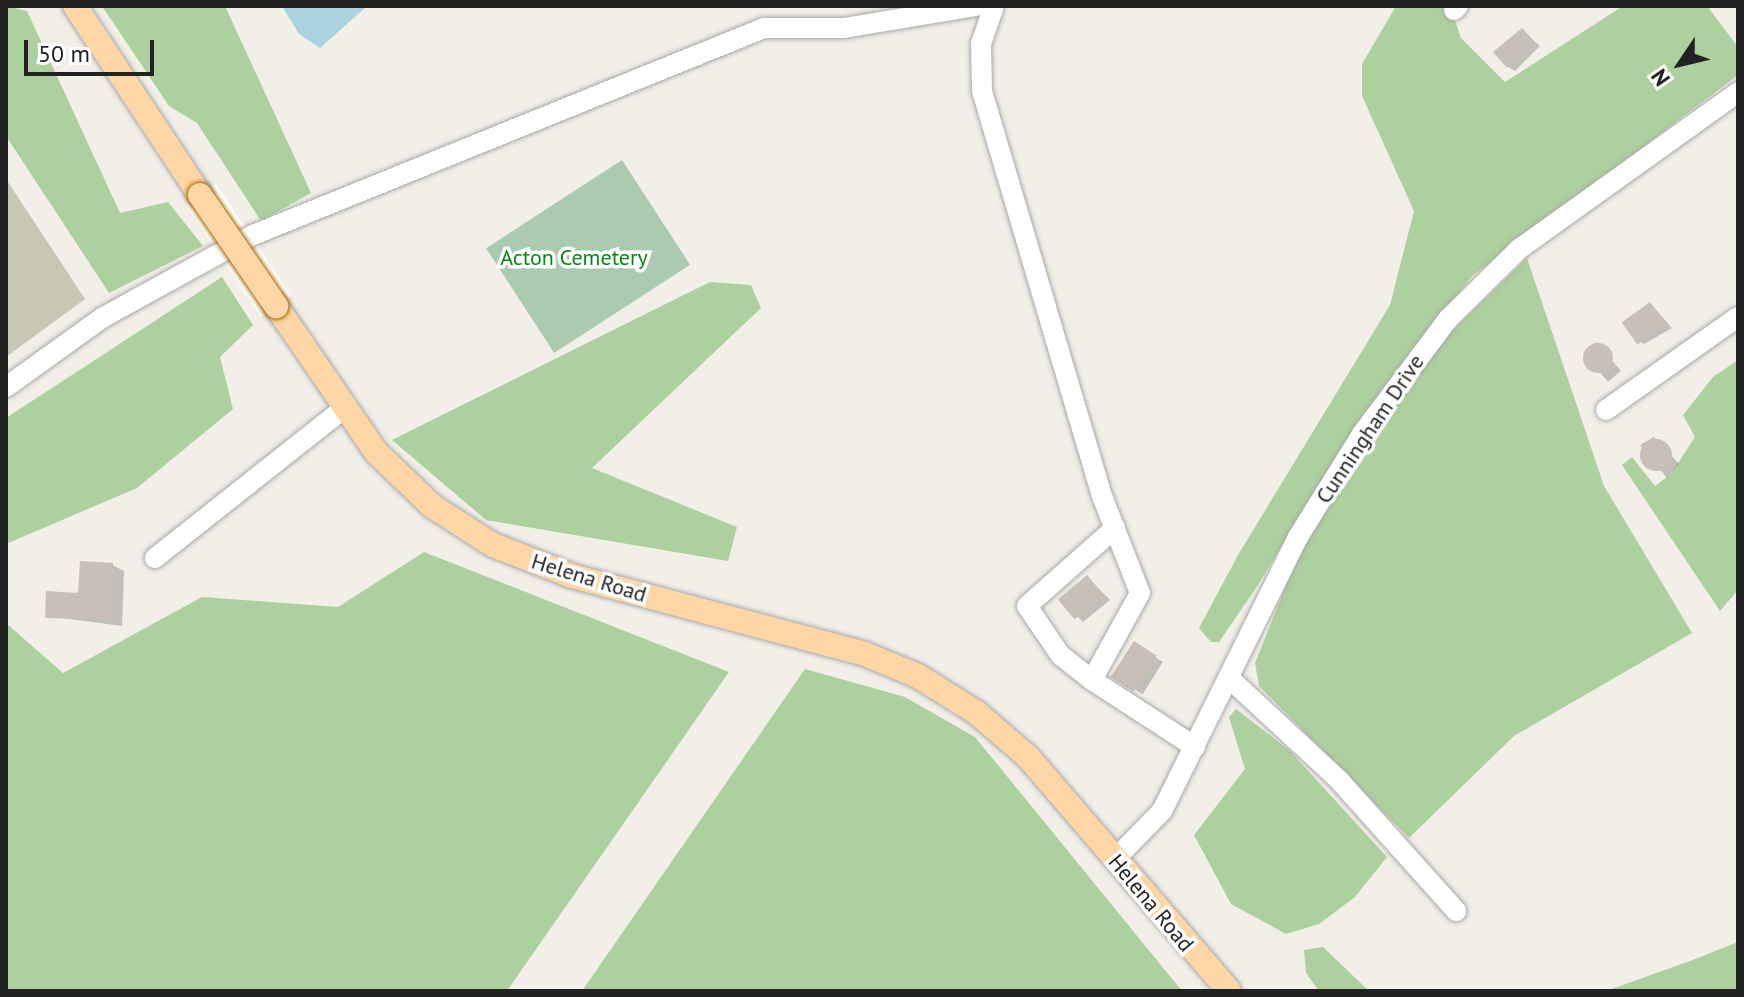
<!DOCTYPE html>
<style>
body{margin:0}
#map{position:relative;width:1744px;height:997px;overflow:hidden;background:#f2efe9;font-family:"PT Sans",sans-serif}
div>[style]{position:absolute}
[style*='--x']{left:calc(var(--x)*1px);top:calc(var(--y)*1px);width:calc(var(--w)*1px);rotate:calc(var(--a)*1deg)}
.construction>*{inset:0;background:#c7c7b4}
.forest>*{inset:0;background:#add19e}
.cemetery>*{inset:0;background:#aacbaf;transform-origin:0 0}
.water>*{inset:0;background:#aad3df}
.pier>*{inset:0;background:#fff;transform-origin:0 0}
.shadow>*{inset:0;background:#0003;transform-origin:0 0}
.building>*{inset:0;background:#c7bfb8;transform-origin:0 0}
.round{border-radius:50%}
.roads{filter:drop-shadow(0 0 2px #a9a9a9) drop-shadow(0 0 2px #a9a9a9)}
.minor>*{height:20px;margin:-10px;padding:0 10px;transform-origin:10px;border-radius:10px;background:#fff}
.major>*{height:24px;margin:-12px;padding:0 12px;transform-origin:12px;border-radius:12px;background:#fcd6a4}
.bridges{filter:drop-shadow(0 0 2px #a06b00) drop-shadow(0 0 2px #a06b00)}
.major-bridge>*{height:24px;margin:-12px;padding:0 12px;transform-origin:12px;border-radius:12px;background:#fcd6a4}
span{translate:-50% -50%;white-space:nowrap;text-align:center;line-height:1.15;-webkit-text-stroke:7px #fff;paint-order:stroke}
.park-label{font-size:22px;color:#0c8416}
.street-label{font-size:22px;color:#222}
.frame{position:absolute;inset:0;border:8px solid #222;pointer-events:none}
.north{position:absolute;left:1640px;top:24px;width:80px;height:80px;-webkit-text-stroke:6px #fff;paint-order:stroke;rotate:235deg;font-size:22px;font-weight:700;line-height:32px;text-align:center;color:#222}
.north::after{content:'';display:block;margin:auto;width:28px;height:36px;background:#222;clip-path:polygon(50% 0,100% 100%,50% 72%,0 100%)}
.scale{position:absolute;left:24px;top:40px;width:130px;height:36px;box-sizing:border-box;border:4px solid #222;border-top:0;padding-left:10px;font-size:24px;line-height:28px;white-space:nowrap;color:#222;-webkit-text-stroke:6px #fff;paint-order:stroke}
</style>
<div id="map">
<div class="construction">
<i style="clip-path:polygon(6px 179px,85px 299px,6px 357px)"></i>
</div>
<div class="forest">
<i style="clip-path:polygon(6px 6px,27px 11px,120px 213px,168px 202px,203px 246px,109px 293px,6px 136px)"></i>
<i style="clip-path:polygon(102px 6px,225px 6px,311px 193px,261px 221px,197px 123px,169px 106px)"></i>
<i style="clip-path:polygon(1396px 6px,1450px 6px,1461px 38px,1505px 82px,1623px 6px,1707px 6px,1738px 47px,1738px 75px,1472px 276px,1360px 419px,1256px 588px,1219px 642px,1211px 642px,1199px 628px,1238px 555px,1390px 305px,1414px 211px,1362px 96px,1362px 64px)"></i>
<i style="clip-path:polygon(1527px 258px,1604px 486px,1692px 633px,1514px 736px,1409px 838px,1259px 686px,1255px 663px,1295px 563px,1376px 428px,1444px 339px)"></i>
<i style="clip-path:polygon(222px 277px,253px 325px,220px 357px,233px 409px,137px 488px,6px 544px,6px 418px)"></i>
<i style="clip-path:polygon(710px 282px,751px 285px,761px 308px,592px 468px,737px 527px,728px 561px,486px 520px,392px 440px)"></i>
<i style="clip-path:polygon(1738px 360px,1738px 590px,1720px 611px,1622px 465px,1632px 457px,1655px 486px,1671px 474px,1695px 437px,1683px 415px,1713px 377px)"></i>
<i style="clip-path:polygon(424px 552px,729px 672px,507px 991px,6px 991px,6px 623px,63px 673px,202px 597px,338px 607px)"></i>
<i style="clip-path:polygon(805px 669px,905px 697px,975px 737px,1182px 991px,582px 991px)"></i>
<i style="clip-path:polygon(1236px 709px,1289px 750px,1387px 857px,1355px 897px,1319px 924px,1286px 934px,1231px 904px,1194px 835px,1245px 769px,1229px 717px)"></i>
<i style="clip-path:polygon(1738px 942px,1738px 991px,1606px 991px,1690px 961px)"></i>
<i style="clip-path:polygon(1323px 947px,1369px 991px,1319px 991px,1306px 973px,1304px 950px)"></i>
</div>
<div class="cemetery">
<i style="left:622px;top:160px;width:125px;height:162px;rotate:57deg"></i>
</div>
<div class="water">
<i style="clip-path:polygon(282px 6px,367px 6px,320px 48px,299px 34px)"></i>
</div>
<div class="pier">
<i style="left:216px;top:184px;width:135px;height:37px;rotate:56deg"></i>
</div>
<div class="shadow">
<i style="clip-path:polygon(1522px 31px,1540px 46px,1515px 71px,1508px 67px)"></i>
<i style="clip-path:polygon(1651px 304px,1672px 328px,1644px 344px,1637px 340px)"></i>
<i style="left:1596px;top:342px;width:38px;height:17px;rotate:49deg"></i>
<i style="clip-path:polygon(1654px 437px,1679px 464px,1667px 478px,1640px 445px)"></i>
<i style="clip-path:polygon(112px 565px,124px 571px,122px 626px,47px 616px)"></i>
<i style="clip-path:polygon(1087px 577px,1110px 600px,1083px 622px,1061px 599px)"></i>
<i style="left:1134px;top:644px;width:34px;height:38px;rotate:32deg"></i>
</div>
<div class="building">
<i style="clip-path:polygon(1522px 28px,1534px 41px,1507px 68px,1493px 52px)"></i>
<i style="left:1650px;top:302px;width:27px;height:35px;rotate:54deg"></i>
<i class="round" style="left:1583px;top:343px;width:30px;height:30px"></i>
<i class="round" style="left:1640px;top:439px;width:32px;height:32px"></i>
<i style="clip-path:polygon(80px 561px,113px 563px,111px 620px,45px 618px,46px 591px,78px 593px)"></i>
<i style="left:1087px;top:575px;width:26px;height:38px;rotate:50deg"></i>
<i style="left:1134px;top:641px;width:27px;height:43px;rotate:33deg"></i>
</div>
<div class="roads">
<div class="minor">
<i style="--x:994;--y:6;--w:39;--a:109"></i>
<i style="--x:981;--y:43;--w:48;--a:88.8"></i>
<i style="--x:982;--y:91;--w:422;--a:73.5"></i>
<i style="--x:1102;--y:496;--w:104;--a:68.6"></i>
<i style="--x:1140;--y:593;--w:99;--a:118.9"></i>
<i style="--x:1092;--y:680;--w:123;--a:33"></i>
<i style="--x:1454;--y:10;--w:6;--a:-45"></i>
<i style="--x:6;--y:387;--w:118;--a:-35.7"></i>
<i style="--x:102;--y:318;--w:172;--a:-28.8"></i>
<i style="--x:253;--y:235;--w:551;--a:-22.05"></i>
<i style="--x:764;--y:28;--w:80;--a:0"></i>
<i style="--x:844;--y:28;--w:134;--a:-9.5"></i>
<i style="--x:1606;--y:410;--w:161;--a:-35.2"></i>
<i style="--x:155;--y:558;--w:241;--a:-38.4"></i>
<i style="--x:1230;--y:679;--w:149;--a:42.8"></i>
<i style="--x:1339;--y:780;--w:176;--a:48.2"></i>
<i style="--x:1092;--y:680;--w:39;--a:-142"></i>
<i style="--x:1061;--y:656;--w:60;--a:-124.2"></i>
<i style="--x:1027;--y:606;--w:118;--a:-41.6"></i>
<i style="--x:1115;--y:859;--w:67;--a:-45.6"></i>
<i style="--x:1162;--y:811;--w:306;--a:-63.6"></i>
<i style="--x:1298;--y:537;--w:121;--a:-58.1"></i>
<i style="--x:1362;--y:434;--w:144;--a:-53.2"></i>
<i style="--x:1448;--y:319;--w:100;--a:-44.6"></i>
<i style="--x:1519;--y:249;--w:269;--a:-35.6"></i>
</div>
<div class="major">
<i style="--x:75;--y:6;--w:227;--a:56.5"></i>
<i style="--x:276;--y:306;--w:177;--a:55.6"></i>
<i style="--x:376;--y:452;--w:78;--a:44"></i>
<i style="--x:432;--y:506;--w:72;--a:32.6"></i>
<i style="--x:493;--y:545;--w:85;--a:21.4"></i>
<i style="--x:572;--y:576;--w:303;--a:14.9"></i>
<i style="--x:865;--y:654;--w:57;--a:22.5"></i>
<i style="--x:918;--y:676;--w:70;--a:32.1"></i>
<i style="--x:977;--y:713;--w:67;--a:40.8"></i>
<i style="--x:1028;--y:757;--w:308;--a:49.3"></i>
</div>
</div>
<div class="bridges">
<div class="major-bridge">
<i style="--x:200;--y:195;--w:135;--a:55.6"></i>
</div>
</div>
<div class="park-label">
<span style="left:574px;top:258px">Acton Cemetery</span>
</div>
<div class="street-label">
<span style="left:1370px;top:429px;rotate:-56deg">Cunningham Drive</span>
<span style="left:589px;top:578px;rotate:17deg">Helena Road</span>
<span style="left:1151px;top:903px;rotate:50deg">Helena Road</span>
</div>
<div class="frame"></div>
<div class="north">N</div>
<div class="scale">50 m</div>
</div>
